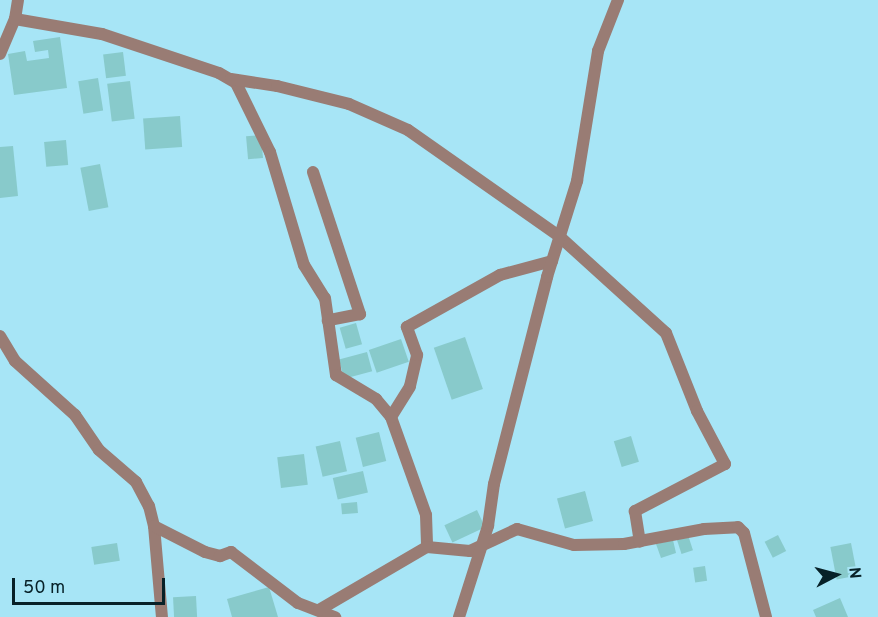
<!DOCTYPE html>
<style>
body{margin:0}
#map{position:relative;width:878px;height:617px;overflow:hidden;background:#a7e5f6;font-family:Overpass,sans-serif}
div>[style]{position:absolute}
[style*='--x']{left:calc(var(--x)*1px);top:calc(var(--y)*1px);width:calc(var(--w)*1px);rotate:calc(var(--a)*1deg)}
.building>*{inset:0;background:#88cacb;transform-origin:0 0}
.street>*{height:12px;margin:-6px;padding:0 6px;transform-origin:6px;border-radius:6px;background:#997c74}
span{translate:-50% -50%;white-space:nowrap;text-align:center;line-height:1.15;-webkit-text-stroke:4.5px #a7e5f6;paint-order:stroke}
.north{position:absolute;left:806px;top:545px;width:60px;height:60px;-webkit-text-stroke:4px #a7e5f6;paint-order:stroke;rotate:84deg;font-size:16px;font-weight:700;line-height:24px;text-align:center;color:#072128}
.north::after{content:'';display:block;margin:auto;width:21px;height:27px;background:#072128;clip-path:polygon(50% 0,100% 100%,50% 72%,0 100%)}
.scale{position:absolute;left:12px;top:578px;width:153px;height:27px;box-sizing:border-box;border:3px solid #072128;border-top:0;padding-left:8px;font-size:18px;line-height:21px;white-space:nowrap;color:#072128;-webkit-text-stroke:4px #a7e5f6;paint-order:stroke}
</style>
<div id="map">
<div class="building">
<i style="clip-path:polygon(60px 37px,67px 88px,14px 95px,8px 54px,25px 51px,27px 61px,49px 58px,48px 50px,35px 52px,33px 41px)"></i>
<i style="left:123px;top:52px;width:24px;height:20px;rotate:83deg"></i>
<i style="left:98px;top:78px;width:33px;height:20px;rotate:81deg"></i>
<i style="left:130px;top:81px;width:38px;height:23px;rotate:83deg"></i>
<i style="left:180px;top:116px;width:31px;height:37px;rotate:86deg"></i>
<i style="left:261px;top:135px;width:23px;height:15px;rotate:85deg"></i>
<i style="left:66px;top:140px;width:25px;height:22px;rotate:85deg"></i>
<i style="clip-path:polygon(13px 146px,18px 196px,0 198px,0 147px)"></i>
<i style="left:100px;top:164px;width:44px;height:20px;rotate:79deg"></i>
<i style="left:356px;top:323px;width:22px;height:17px;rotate:74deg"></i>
<i style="left:465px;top:337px;width:55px;height:33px;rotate:71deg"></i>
<i style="left:401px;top:339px;width:24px;height:34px;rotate:71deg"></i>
<i style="left:367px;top:352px;width:20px;height:29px;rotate:75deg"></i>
<i style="left:379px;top:432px;width:30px;height:24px;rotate:76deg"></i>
<i style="left:631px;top:436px;width:27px;height:18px;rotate:73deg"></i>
<i style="left:340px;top:441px;width:31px;height:25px;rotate:77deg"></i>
<i style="left:304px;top:454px;width:31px;height:27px;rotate:83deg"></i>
<i style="left:363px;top:471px;width:22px;height:31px;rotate:77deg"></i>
<i style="left:585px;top:491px;width:31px;height:29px;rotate:75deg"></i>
<i style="left:357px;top:502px;width:11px;height:16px;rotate:85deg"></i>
<i style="left:477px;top:510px;width:19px;height:36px;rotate:65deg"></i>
<i style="left:688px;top:535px;width:16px;height:12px;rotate:72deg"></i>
<i style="left:778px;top:535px;width:18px;height:15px;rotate:63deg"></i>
<i style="clip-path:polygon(673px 540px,676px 553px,661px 558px,656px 544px)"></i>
<i style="left:117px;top:543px;width:18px;height:26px;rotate:81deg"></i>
<i style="left:851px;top:543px;width:33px;height:21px;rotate:79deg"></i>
<i style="left:705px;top:566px;width:15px;height:12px;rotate:82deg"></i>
<i style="clip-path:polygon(269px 587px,278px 617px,232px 617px,227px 599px)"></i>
<i style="left:196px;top:596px;width:21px;height:23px;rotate:87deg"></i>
<i style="clip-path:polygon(840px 598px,848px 617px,816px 617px,813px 610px)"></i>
</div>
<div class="street">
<i style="--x:15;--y:19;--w:88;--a:9.8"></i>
<i style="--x:102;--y:34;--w:123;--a:18.4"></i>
<i style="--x:219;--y:73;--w:20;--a:30"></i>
<i style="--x:236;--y:83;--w:77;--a:63.8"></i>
<i style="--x:270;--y:152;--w:118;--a:73.3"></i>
<i style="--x:304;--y:265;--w:39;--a:58"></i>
<i style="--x:325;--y:298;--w:78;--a:81.9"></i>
<i style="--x:336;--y:375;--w:47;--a:31"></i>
<i style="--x:376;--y:399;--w:23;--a:50"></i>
<i style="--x:391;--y:417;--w:104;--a:70.3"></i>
<i style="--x:426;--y:515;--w:32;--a:88"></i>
<i style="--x:427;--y:547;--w:43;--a:5.3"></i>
<i style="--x:470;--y:551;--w:52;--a:-25.1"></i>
<i style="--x:517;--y:529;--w:59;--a:15.7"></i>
<i style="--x:574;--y:545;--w:50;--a:-1.1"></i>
<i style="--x:624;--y:544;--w:81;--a:-10.6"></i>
<i style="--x:704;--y:529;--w:34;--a:-3"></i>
<i style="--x:738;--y:527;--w:8;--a:45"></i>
<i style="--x:744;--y:533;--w:87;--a:75.3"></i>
<i style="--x:0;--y:54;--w:38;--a:-67"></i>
<i style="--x:15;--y:19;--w:19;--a:-81"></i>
<i style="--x:231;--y:79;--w:47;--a:8.7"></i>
<i style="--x:277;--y:86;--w:74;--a:14"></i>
<i style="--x:349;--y:104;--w:64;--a:23.8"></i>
<i style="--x:408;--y:130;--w:186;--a:35.1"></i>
<i style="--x:560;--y:237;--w:143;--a:42.2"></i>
<i style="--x:666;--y:333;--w:84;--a:68.3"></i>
<i style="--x:697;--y:411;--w:60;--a:62.2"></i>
<i style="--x:725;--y:464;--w:102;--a:152.4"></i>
<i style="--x:635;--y:511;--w:31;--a:81"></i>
<i style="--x:313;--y:172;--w:150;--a:71.7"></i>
<i style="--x:360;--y:314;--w:33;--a:169"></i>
<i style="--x:0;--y:336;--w:29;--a:59"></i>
<i style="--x:15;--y:361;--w:81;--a:42"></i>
<i style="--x:75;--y:415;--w:42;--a:55.6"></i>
<i style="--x:99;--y:450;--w:49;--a:40.9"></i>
<i style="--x:136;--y:482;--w:27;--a:62"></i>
<i style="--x:149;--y:506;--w:21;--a:76"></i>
<i style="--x:154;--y:526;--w:91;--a:85"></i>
<i style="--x:391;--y:417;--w:36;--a:-58"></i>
<i style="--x:410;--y:386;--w:32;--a:-77"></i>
<i style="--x:417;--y:355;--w:30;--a:-110"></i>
<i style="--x:407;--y:327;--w:107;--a:-29.2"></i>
<i style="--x:500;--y:275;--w:54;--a:-15.1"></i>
<i style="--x:154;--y:526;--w:57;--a:27"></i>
<i style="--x:205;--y:552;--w:16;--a:15"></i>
<i style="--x:220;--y:556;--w:12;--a:-20"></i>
<i style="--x:231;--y:552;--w:84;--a:37.3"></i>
<i style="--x:298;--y:603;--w:40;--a:21"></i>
<i style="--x:319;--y:610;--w:125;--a:-30.3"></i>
<i style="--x:459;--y:617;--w:96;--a:-72.3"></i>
<i style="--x:488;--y:526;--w:42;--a:-81.9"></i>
<i style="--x:494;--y:484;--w:214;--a:-75.6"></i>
<i style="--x:547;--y:277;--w:101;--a:-72.6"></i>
<i style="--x:577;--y:181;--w:132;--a:-80.8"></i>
<i style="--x:598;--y:51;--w:55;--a:-68.6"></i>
</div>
<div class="north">N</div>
<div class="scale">50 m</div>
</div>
